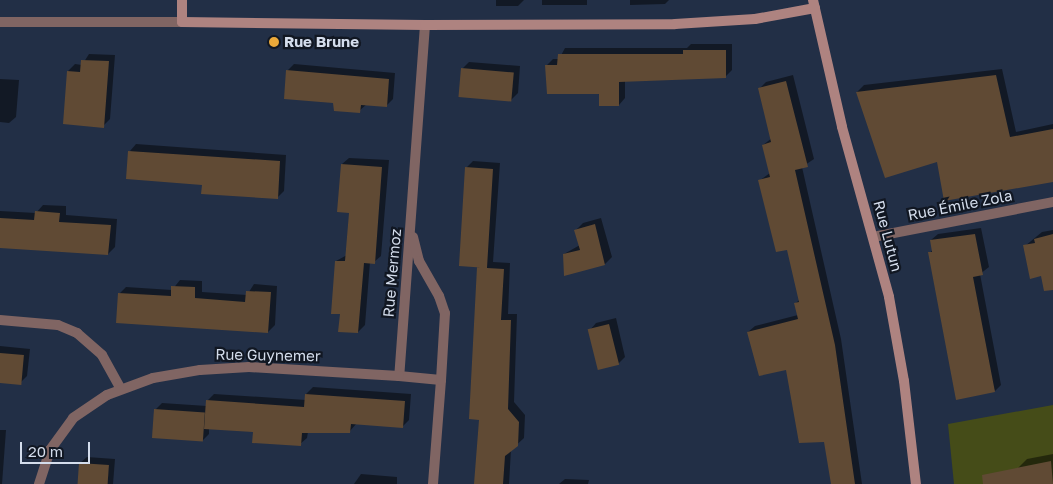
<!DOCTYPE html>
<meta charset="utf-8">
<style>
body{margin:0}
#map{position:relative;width:1053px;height:484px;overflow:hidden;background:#222f46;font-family:"Golos Text",sans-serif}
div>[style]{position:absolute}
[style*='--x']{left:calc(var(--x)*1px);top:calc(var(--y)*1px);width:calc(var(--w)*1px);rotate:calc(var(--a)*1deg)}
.green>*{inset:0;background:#454c18}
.shadow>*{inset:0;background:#0007;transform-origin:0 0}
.building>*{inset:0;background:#604a34;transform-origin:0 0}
.minor>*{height:10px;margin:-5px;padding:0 5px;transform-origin:5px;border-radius:5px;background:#806563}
.tertiary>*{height:10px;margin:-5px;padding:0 5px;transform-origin:5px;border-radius:5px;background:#806563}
.secondary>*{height:10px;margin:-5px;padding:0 5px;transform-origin:5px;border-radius:5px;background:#ae8380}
.dots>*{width:14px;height:14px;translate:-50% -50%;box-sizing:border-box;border:2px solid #111722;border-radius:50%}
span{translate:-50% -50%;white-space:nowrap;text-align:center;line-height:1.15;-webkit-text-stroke:4.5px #111722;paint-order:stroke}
.poi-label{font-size:15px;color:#d4ddec;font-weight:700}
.left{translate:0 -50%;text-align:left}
.street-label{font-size:15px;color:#d4ddec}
.scale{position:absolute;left:20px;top:442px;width:70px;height:22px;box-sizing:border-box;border:2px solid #d4ddec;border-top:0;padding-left:6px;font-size:15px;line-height:18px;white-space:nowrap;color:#d4ddec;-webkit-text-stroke:4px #111722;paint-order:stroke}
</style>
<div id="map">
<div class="green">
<i style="clip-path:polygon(1053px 405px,1053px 484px,954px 484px,948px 424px)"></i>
</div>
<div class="shadow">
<i style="clip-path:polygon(496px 0,524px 0,518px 6px,496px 6px)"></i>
<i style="left:542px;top:0;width:45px;height:5px"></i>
<i style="clip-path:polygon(630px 0,684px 0,669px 0,665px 4px,630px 5px)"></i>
<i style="clip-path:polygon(691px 44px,732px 44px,732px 70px,726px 76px,625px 80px,625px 98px,619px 105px,546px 66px,553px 59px,559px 59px,565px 48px,687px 48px)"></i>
<i style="clip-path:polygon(89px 54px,115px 55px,110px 119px,103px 126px,68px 71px,75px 64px,82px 65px)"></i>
<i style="clip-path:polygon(469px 62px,520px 66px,518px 93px,511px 100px,462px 69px)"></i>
<i style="clip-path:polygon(294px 64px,395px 73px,393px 99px,386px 106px,367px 104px,359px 111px,334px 102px,287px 71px)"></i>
<i style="clip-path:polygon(1002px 69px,1016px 132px,1053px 124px,1053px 180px,938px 161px,857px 92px,864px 85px)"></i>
<i style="clip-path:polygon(793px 75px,814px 159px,802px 167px,841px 339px,862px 484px,832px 484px,825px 440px,787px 369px,748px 332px,755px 326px,798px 315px,795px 304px,800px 299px,788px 248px,759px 181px,770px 173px,763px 145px,772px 138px,759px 89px,766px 82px)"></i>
<i style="clip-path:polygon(0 79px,19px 80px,16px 117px,9px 123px,0 122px)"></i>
<i style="clip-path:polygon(136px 144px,286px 155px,284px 191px,277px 198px,203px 184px,130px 151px)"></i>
<i style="clip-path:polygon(349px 158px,389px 160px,381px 256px,374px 262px,370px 262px,365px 325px,358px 332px,341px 313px,336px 261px,347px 255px,350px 212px,342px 164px)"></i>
<i style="clip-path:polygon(473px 161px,500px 163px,493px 262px,510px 263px,508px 314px,517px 314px,514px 402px,525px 415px,524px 438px,511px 450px,509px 484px,476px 484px,480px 419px,478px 268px,466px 168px)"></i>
<i style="clip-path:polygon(43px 205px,66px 206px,66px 215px,117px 219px,115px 247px,108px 254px,0 247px,0 211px,36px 213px)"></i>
<i style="clip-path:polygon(601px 218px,612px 257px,605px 264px,564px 254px,580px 245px,576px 230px,583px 223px)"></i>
<i style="clip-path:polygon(981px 228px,989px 267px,980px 274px,1001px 385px,995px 391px,930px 253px,933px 249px,931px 240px,938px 234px)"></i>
<i style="clip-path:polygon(1053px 230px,1053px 273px,1025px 246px,1042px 232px)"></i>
<i style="clip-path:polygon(180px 280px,202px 281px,202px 292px,247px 295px,254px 284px,277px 286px,275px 325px,268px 332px,119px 294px,126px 287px,172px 290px)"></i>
<i style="clip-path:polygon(616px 318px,625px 357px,618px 364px,590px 330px,596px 323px)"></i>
<i style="clip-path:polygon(0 346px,30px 349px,27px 376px,20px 383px,0 382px)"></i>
<i style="clip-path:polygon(313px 387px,411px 394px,409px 420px,402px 427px,357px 423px,349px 432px,308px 432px,307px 438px,300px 444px,254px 431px,209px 428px,209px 434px,202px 441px,155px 410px,162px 403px,207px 406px,207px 401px,214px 394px,306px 400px,306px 394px)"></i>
<i style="clip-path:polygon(0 430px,6px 430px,2px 484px,0 484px)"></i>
<i style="clip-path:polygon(1053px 454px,1053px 484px,1021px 484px,1017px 469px,1027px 459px)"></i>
<i style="clip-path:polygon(87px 457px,115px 459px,113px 484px,79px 484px,80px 463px)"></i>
<i style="clip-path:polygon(361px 474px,397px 477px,397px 484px,354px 484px)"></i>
<i style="clip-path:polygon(565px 479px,589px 480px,588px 484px,559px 484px)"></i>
</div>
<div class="building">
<i style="clip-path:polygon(683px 50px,726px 50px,726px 78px,619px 82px,619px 106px,599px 106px,599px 94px,547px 94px,545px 65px,557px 65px,558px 54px,683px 54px)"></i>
<i style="clip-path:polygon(81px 60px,109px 61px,104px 128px,63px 124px,67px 71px,80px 72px)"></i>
<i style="left:461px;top:68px;width:53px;height:29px;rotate:5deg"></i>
<i style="clip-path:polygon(286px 70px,389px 79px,387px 107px,361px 105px,360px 113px,334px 111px,333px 103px,284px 99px)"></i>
<i style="clip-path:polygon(996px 75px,1010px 137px,1053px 129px,1053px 182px,944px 201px,937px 162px,885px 178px,856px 92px)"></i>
<i style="clip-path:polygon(786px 81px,808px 167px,795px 170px,835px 345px,855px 484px,831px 484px,824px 442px,799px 443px,786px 370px,759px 376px,747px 332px,798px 319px,794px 303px,799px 302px,787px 250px,776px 252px,758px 180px,770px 177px,762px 145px,771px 142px,758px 88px)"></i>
<i style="clip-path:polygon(128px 151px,280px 161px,278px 199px,201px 194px,202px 185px,126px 179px)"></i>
<i style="clip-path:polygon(341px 164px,382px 167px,375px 264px,364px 263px,358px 333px,338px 332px,340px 314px,331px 314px,335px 261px,345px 261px,349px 213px,337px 212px)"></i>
<i style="clip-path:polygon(465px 167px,493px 169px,487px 268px,504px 269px,501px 320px,511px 320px,508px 409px,519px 422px,518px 446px,505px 456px,503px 484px,474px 484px,479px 420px,469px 419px,477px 267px,487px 268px,459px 266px)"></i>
<i style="clip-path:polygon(35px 211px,60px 213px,59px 222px,111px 225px,108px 255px,0 248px,0 218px,34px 220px)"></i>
<i style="clip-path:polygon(595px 224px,605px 265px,564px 276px,563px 254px,580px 250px,574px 230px)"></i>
<i style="clip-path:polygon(975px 234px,983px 275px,973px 277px,995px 392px,956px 400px,928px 252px,932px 252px,930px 240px)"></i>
<i style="clip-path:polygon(1053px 234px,1053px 290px,1044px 291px,1041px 276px,1030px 279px,1023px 245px,1035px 243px,1034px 239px)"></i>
<i style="clip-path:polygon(171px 286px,195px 287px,195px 298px,245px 302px,246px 291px,271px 292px,268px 333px,116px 323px,118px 293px,171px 296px)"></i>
<i style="left:609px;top:324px;width:42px;height:22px;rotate:76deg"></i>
<i style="left:0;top:353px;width:24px;height:30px;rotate:5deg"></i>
<i style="clip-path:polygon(305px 394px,405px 401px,403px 428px,351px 424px,350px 433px,302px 433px,301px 446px,252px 443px,253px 432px,204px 429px,206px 400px,304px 407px)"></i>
<i style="left:154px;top:409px;width:51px;height:29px;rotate:4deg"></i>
<i style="clip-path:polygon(1051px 461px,1053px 484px,983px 484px,982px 475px)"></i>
<i style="left:79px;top:463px;width:30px;height:21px;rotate:4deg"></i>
</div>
<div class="minor">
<i style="--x:425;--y:25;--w:352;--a:94.2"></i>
<i style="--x:399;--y:376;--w:42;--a:5.4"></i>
<i style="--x:441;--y:380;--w:104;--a:94.4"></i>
<i style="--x:413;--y:237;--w:25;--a:76"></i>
<i style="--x:419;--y:261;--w:40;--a:60.3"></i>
<i style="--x:439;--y:296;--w:18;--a:71"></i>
<i style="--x:445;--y:313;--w:67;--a:93.4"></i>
<i style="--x:873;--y:237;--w:183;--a:-11"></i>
<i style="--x:0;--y:320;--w:58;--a:4.9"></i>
<i style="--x:58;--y:325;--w:21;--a:23"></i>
<i style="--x:77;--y:333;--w:33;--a:41"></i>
<i style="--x:102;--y:355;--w:39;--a:61"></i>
<i style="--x:39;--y:484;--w:36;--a:-72"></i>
<i style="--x:50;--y:450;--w:39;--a:-54"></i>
<i style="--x:73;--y:418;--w:41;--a:-34.1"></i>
<i style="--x:107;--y:395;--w:49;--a:-20.3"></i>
<i style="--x:153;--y:378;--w:48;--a:-9.7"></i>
<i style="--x:200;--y:370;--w:49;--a:-3.5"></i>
<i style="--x:249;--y:367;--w:150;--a:3.4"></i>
</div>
<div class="tertiary">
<i style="--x:0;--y:22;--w:182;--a:0"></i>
</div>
<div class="secondary">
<i style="--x:182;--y:0;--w:22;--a:90"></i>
<i style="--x:182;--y:22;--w:243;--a:0.7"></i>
<i style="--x:425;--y:25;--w:250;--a:-0.2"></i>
<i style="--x:675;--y:24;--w:80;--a:-3.6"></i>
<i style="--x:755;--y:19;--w:61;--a:-10.4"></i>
<i style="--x:813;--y:0;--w:130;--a:77.1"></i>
<i style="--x:842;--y:127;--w:176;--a:74.5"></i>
<i style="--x:889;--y:297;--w:85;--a:79.9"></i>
<i style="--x:904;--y:381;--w:104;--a:83.4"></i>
</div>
<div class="dots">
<i style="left:274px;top:42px;background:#eba93a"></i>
</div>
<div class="poi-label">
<span class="left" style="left:284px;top:42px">Rue Brune</span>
</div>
<div class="street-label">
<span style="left:960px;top:205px;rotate:-11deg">Rue Émile Zola</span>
<span style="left:888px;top:236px;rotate:75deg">Rue Lutun</span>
<span style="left:392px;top:273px;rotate:-85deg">Rue Mermoz</span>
<span style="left:268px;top:355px;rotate:1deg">Rue Guynemer</span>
</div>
<div class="scale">20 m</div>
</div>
